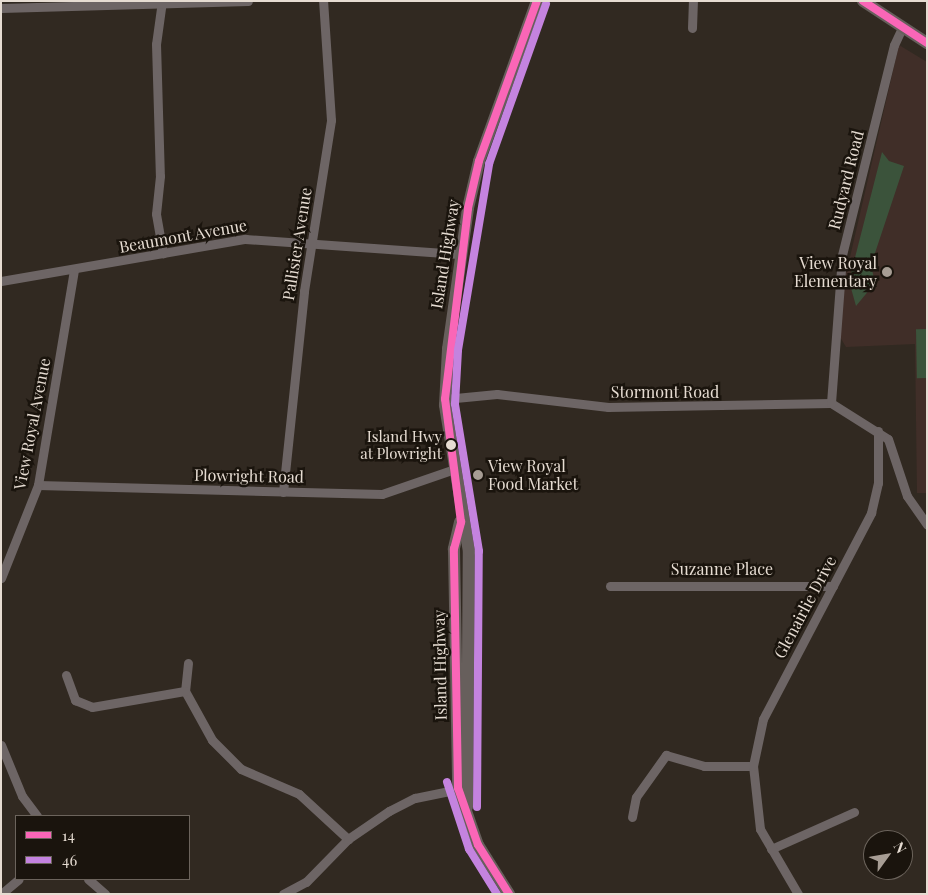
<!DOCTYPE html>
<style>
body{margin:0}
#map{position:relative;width:928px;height:895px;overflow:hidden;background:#312921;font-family:"Playfair Display",serif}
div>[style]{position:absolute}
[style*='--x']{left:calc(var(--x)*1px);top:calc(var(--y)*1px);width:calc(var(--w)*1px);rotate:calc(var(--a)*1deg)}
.education>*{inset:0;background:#402e28}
.green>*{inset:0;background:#3b533b;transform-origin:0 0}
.street>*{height:9px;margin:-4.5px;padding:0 4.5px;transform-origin:4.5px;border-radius:4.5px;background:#6d6565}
.secondary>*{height:12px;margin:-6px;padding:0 6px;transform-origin:6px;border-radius:6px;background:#675f5c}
.bus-1>*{height:8px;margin:-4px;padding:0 4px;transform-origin:4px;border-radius:4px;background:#fa66b7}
.bus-2>*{height:8px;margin:-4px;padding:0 4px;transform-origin:4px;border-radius:4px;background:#c483df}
.dots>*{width:14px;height:14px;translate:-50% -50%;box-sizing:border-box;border:2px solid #1a140d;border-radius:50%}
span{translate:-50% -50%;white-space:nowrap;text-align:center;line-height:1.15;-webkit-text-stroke:5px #1a140d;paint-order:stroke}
.bus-label{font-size:15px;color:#e6dcd2}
.right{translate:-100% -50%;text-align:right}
.street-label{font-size:16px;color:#e6dcd2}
.poi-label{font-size:16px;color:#e6dcd2}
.left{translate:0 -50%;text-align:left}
.frame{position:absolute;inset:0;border:2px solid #e6dcd2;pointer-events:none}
.legend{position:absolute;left:15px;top:815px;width:175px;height:65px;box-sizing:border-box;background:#1a140d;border:1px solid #6c645c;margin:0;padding:6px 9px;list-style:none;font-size:15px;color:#e6dcd2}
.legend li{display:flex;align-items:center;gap:10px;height:25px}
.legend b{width:25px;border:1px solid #6c645c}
.north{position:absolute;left:863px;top:830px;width:50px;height:50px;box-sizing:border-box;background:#1a140d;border:1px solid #6c645c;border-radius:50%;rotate:58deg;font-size:14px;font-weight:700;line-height:20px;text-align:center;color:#e6dcd2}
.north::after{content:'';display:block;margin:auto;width:18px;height:22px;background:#a79d94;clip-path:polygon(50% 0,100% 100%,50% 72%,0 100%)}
</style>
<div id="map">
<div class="education">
<i style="clip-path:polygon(899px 45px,927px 62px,927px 493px,917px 493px,915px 344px,846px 347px,840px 337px,844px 283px)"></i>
</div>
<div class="green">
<i style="clip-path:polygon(882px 152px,889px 161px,904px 166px,871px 265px,875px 283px,856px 306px,849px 281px)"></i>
<i style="left:926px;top:329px;width:49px;height:10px;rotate:89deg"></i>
</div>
<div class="street">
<i style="--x:162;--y:1;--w:43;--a:97.9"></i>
<i style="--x:156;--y:44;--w:132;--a:88.3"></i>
<i style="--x:160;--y:176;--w:38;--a:96"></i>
<i style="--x:156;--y:214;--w:40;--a:80"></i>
<i style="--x:1;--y:8;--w:247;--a:-1.6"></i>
<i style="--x:692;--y:28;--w:27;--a:-88"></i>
<i style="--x:1;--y:281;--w:248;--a:-9.8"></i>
<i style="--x:245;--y:239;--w:217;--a:4"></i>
<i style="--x:445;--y:399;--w:52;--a:-5.5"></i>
<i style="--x:497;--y:394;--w:112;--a:6.7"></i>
<i style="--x:608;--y:407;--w:223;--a:-1"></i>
<i style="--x:831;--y:403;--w:67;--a:32.3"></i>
<i style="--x:888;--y:439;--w:60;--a:71.6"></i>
<i style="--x:907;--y:496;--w:35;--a:55"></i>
<i style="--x:831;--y:403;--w:148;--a:-85.7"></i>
<i style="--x:842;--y:255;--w:216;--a:-76.1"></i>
<i style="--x:894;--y:45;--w:19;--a:-65"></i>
<i style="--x:38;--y:485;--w:344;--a:1.5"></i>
<i style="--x:382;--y:494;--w:76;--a:-19.1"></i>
<i style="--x:283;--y:492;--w:202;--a:-84"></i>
<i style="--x:304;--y:291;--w:173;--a:-81"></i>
<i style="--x:331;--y:120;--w:119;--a:-93.8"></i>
<i style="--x:1;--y:578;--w:100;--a:-68.3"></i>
<i style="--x:38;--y:485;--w:217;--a:-80.5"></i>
<i style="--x:610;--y:586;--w:223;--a:0"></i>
<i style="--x:188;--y:663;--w:28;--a:96"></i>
<i style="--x:185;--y:691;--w:56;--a:61.1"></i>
<i style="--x:212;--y:740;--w:41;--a:45"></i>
<i style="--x:241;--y:769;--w:63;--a:23.3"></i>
<i style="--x:299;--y:794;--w:67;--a:42.6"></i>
<i style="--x:66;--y:675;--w:27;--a:70"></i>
<i style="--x:75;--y:700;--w:18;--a:22"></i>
<i style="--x:92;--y:707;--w:94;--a:-9.8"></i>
<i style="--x:1;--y:745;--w:55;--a:67.6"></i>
<i style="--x:22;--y:796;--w:25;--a:53"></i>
<i style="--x:632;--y:817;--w:20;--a:-79"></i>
<i style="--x:636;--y:797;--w:52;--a:-54.5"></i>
<i style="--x:666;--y:755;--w:40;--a:16"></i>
<i style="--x:704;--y:766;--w:49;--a:0"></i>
<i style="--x:771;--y:849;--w:91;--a:-24"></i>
<i style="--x:88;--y:879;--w:23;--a:41"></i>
<i style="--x:1;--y:894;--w:23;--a:-40"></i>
<i style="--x:283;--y:894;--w:26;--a:-28"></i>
<i style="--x:306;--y:882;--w:60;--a:-45.7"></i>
<i style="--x:348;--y:839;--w:50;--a:-34.3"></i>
<i style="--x:389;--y:811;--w:29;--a:-27"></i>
<i style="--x:415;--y:798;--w:50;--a:-11.5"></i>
<i style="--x:798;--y:894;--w:75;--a:-120.3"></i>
<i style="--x:760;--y:829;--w:63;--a:-96.3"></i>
<i style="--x:753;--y:766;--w:48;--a:-78"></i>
<i style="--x:763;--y:719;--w:233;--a:-62.3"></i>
<i style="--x:871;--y:513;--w:31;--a:-77"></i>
<i style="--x:878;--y:483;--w:52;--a:-90"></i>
</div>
<div class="secondary">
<i style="--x:863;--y:1;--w:77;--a:33.3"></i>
<i style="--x:460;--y:522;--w:28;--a:103"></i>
<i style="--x:454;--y:549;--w:239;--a:89"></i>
<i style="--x:458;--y:788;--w:60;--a:70.7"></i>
<i style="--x:478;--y:845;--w:58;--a:57.7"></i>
<i style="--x:467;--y:807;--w:255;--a:-89.6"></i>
<i style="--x:469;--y:552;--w:149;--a:-99.3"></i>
<i style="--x:445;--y:405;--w:56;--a:-86.9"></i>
<i style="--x:448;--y:349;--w:142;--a:-81.9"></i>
<i style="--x:468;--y:208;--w:48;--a:-76.8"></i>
<i style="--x:479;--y:161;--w:170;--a:-70.1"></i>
</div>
<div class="bus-1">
<i style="--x:863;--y:1;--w:77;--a:33.3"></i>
<i style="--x:509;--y:894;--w:58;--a:-122.3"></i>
<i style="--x:478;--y:845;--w:60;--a:-109.3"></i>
<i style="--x:458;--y:788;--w:239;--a:-91"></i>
<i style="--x:454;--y:549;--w:28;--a:-75"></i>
<i style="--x:461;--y:522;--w:124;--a:-97.4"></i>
<i style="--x:445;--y:399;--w:192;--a:-83.1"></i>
<i style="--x:468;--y:208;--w:48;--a:-76.8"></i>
<i style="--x:479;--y:161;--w:170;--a:-70.1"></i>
</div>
<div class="bus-2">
<i style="--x:447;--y:782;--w:71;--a:71.8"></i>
<i style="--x:469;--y:849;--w:53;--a:58.1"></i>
<i style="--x:477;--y:807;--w:256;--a:-89.6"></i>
<i style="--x:479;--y:551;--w:149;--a:-99.3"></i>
<i style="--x:455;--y:404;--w:54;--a:-86.8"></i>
<i style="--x:458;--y:350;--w:189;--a:-80.5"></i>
<i style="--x:489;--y:164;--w:170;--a:-70.4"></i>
</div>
<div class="dots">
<i style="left:887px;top:272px;background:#a79d94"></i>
<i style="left:451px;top:445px;background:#e6dcd2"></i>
<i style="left:478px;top:475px;background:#a79d94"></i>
</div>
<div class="bus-label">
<span class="right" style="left:442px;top:445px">Island Hwy<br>at Plowright</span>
</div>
<div class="street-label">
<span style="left:846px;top:180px;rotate:-76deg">Rudyard Road</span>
<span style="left:183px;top:236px;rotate:-10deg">Beaumont Avenue</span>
<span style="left:297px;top:244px;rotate:-81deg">Pallisier Avenue</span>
<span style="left:445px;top:254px;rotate:-81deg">Island Highway</span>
<span style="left:665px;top:392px">Stormont Road</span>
<span style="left:32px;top:424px;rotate:-79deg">View Royal Avenue</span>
<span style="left:249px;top:476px;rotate:1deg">Plowright Road</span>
<span style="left:722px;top:569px">Suzanne Place</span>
<span style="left:805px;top:607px;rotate:-62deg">Glenairlie Drive</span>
<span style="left:440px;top:665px;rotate:-91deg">Island Highway</span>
</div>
<div class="poi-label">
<span class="right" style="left:877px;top:272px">View Royal<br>Elementary</span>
<span class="left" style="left:488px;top:475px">View Royal<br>Food Market</span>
</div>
<div class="frame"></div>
<ul class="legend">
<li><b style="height:6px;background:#fa66b7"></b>14</li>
<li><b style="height:6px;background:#c483df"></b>46</li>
</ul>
<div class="north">N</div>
</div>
